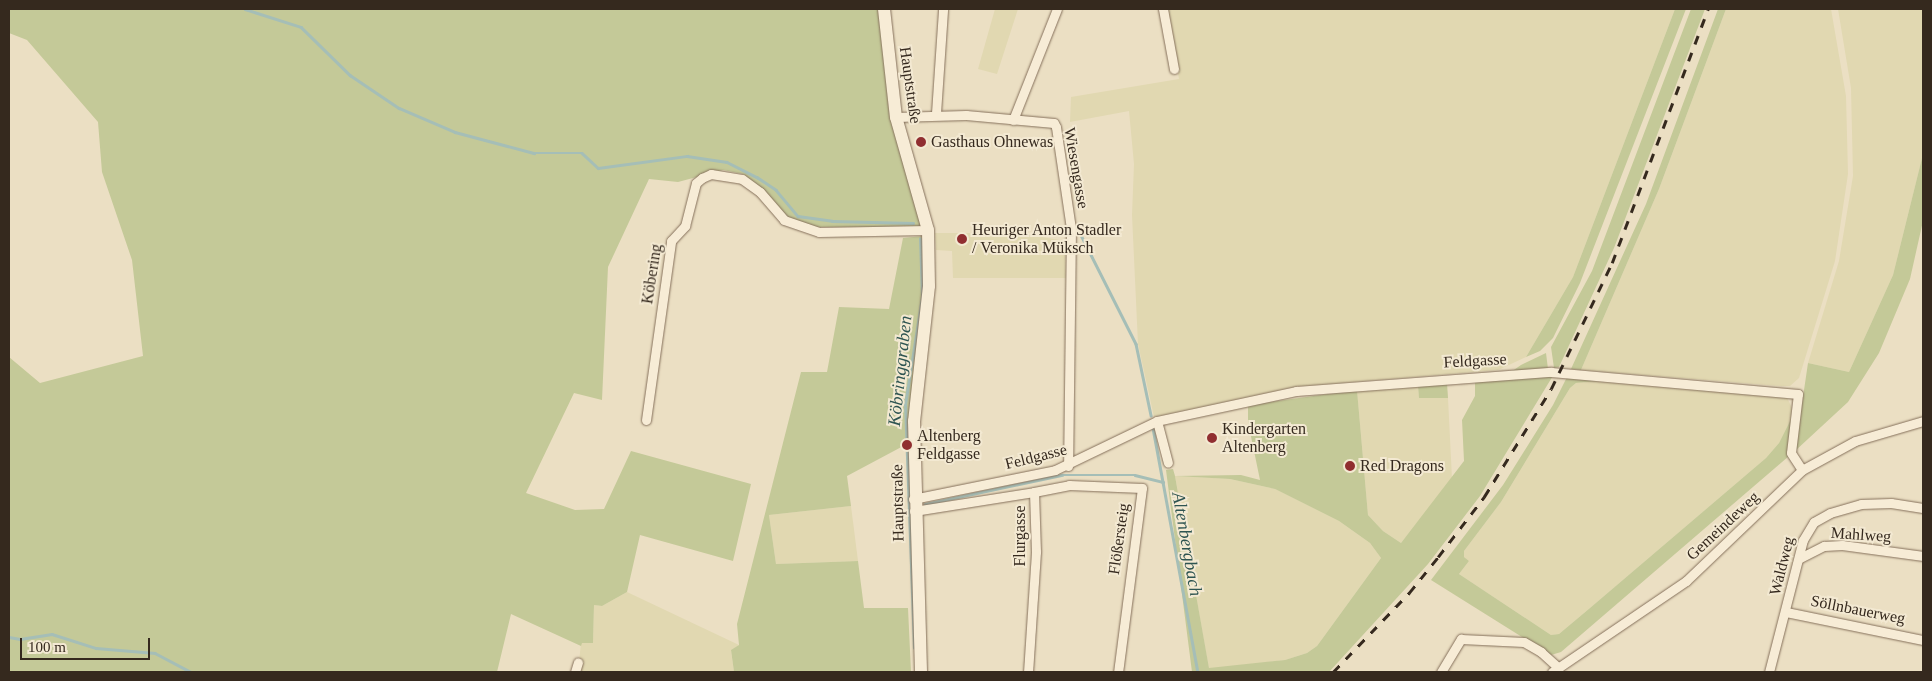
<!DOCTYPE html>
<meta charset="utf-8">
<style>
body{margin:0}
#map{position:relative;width:1932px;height:681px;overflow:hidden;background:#ebdfc3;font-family:Georgia,serif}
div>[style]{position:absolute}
.farmland>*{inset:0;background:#e1d8b1}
.green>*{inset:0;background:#c4c998}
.stream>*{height:2.5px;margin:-1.25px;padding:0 1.25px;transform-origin:1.25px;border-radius:1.25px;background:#a5beb7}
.roads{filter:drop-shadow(0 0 1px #85705b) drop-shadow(0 0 1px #85705b)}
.minor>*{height:9px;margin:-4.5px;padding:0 4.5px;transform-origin:4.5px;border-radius:4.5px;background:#f7ecd6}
.secondary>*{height:12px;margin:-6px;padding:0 6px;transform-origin:6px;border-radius:6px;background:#f7ecd6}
.rail>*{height:2.5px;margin-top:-1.25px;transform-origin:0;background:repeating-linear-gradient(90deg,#35291e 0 9px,transparent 0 18px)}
.dots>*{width:14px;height:14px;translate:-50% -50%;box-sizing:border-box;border:2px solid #f3e9d2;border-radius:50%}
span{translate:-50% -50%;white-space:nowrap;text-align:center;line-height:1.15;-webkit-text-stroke:4px #f3e9d2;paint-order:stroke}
.street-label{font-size:16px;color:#35291e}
.poi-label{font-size:16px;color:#35291e}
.left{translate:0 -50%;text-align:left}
.water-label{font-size:18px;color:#2e5451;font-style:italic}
.frame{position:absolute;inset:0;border:10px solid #35291e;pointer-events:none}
.scale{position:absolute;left:20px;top:638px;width:130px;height:22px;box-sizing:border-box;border:2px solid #35291e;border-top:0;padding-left:6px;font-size:15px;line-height:18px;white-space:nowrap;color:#35291e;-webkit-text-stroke:4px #f3e9d2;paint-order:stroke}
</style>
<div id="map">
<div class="farmland">
<i style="clip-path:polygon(995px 9px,1018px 9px,997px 74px,978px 69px)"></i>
<i style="clip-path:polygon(1166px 9px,1675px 9px,1573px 277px,1526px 357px,1498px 370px,1343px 383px,1154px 417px,1138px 344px,1132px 215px,1134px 164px,1129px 111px,1070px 122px,1071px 97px,1179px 79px)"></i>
<i style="clip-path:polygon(1726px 9px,1831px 9px,1846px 96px,1848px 174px,1835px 261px,1799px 378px,1790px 386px,1781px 386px,1581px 370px,1659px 189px)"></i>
<i style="clip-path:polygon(1838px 9px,1923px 9px,1923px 154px,1893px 275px,1849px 372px,1808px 363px,1839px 261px,1853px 176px,1851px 88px)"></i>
<i style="clip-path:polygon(935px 233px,1019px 233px,1065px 241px,1066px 278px,953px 278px,952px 251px,936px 250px)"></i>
<i style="clip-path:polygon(1611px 380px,1786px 395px,1794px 413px,1779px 443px,1766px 458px,1590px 608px,1559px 634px,1551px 635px,1459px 574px,1469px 561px,1464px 557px,1464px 551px,1501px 502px,1570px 388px,1576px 383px)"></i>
<i style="clip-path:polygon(1418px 386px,1419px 398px,1448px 398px,1452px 479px,1401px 543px,1383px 531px,1368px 515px,1357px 390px)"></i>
<i style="clip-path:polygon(1175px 476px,1230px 479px,1275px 489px,1339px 521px,1370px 543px,1381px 558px,1317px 646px,1307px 653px,1285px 660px,1209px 669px)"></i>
<i style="clip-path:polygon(851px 506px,858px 561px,776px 564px,769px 515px)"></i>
<i style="clip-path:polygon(627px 592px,739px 645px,731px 651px,734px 672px,578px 672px,581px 643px,593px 642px,594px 605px,602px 606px)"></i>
</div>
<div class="green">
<i style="clip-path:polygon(9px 9px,881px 9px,923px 227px,814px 227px,784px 218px,757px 185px,743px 174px,723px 170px,678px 182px,649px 179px,608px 267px,602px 400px,574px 393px,526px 493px,575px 510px,604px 509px,631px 451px,751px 484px,733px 561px,640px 535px,627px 592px,602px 606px,594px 605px,593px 643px,582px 643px,581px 646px,511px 614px,497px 672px,9px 672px,9px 357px,40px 383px,143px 356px,132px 260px,102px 172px,98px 122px,27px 40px,9px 33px)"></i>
<i style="clip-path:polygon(1675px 9px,1686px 9px,1580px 283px,1553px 338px,1540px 351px,1526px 357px,1573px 277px)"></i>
<i style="clip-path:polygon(1691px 9px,1705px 9px,1614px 248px,1559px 367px,1554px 368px,1551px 347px,1592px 271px)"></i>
<i style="clip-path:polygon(1718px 9px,1726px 9px,1659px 189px,1581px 370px,1571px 369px,1646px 204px)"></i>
<i style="clip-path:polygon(1923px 154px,1923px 221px,1910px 279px,1879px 353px,1848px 402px,1795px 451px,1808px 363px,1849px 372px,1893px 275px)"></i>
<i style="clip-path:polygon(924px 236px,924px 304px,907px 444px,847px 476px,851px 506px,769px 515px,776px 564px,858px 561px,864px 608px,908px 608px,911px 672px,734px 672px,731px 650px,739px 645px,737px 624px,801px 372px,827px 372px,839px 307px,889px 309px,903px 238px)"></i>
<i style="clip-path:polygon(1546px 353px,1548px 369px,1511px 372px,1521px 365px)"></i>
<i style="clip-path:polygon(evenodd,1554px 374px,1480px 496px,1428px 564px,1329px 672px,1192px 672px,1166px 470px,1173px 469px,1175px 476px,1241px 475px,1260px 480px,1248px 422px,1248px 405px,1357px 390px,1368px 515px,1383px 531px,1401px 543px,1464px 461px,1462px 420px,1475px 396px,1475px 380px,1554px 374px,1175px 476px,1230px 479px,1275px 489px,1339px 521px,1370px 543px,1381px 558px,1317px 646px,1307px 653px,1285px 660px,1209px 668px,1175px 476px)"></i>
<i style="clip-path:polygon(1568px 375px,1611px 380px,1576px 383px,1570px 388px,1501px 502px,1464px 551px,1464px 557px,1469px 561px,1459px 574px,1551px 635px,1559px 634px,1590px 608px,1766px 458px,1779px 443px,1794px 413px,1789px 456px,1561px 652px,1551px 655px,1431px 580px,1503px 485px,1553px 405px)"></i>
<i style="clip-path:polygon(1447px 383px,1448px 398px,1419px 398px,1418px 386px)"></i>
</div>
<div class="stream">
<i style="left:245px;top:9px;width:59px;rotate:17.8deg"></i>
<i style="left:301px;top:27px;width:69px;rotate:44.4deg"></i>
<i style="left:350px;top:75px;width:59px;rotate:34deg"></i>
<i style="left:399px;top:108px;width:61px;rotate:23.2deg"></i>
<i style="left:455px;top:132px;width:82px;rotate:14.9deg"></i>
<i style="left:534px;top:153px;width:48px"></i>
<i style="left:582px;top:153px;width:22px;rotate:43deg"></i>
<i style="left:598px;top:168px;width:90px;rotate:-7.7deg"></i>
<i style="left:687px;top:156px;width:40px;rotate:8.5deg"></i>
<i style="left:727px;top:162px;width:34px;rotate:27deg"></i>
<i style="left:757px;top:177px;width:23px;rotate:34deg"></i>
<i style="left:776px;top:190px;width:34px;rotate:50deg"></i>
<i style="left:798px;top:216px;width:34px;rotate:8deg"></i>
<i style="left:832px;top:221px;width:81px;rotate:1.4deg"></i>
<i style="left:1081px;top:235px;width:122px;rotate:63.2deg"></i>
<i style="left:1136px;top:344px;width:73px;rotate:78.1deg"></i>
<i style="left:1153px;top:428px;width:55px;rotate:79.5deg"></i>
<i style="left:925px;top:504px;width:140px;rotate:-12deg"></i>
<i style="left:1062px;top:475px;width:73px"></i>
<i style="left:1135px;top:475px;width:29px;rotate:14deg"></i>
<i style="left:1163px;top:482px;width:193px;rotate:79.6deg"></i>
<i style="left:9px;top:637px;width:11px;rotate:10deg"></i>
<i style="left:20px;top:639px;width:32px;rotate:-9deg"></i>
<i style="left:52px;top:634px;width:46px;rotate:17.7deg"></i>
<i style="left:96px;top:648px;width:59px;rotate:4.8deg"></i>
<i style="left:155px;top:653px;width:41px;rotate:27.8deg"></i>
<i style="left:914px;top:648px;width:243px;rotate:-92.1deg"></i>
<i style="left:905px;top:405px;width:110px;rotate:-81.1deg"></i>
<i style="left:922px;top:296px;width:57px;rotate:-92deg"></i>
</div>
<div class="roads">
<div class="minor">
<i style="left:1163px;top:9px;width:61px;rotate:79.6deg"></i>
<i style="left:936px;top:113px;width:104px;rotate:-86.1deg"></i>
<i style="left:896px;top:117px;width:70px;rotate:-1.6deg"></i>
<i style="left:966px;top:115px;width:88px;rotate:5.2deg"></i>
<i style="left:1054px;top:123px;width:4px;rotate:63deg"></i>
<i style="left:1056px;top:127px;width:102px;rotate:81.6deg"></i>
<i style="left:1071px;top:228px;width:238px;rotate:90.7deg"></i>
<i style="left:1013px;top:120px;width:119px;rotate:-68.4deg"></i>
<i style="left:646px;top:420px;width:181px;rotate:-82deg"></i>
<i style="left:671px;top:241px;width:21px;rotate:-47deg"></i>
<i style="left:685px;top:226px;width:44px;rotate:-75.7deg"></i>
<i style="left:696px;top:183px;width:8px;rotate:-40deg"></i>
<i style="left:702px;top:178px;width:10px;rotate:-24deg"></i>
<i style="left:711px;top:174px;width:31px;rotate:9deg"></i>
<i style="left:742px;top:179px;width:22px;rotate:36deg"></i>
<i style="left:760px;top:192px;width:37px;rotate:49deg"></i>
<i style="left:784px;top:220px;width:37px;rotate:19deg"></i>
<i style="left:819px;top:232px;width:109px;rotate:-1.1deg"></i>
<i style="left:1157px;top:421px;width:43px;rotate:75.3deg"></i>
<i style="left:1034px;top:492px;width:36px;rotate:-11deg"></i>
<i style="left:1069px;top:485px;width:73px;rotate:2.4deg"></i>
<i style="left:1142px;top:488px;width:186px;rotate:97.4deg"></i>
<i style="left:913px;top:499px;width:145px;rotate:-11.5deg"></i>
<i style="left:1055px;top:470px;width:113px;rotate:-25.7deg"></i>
<i style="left:1157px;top:421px;width:142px;rotate:-12.2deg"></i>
<i style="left:1296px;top:391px;width:256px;rotate:-4.3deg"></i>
<i style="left:1551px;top:372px;width:248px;rotate:5.1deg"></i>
<i style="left:1798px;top:394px;width:59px;rotate:96.8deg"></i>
<i style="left:1791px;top:453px;width:20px;rotate:57deg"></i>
<i style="left:914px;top:511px;width:121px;rotate:-9deg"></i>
<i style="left:1034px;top:492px;width:60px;rotate:88.1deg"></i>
<i style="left:1036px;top:552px;width:120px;rotate:93.8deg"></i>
<i style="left:1800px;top:558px;width:27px;rotate:-27deg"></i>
<i style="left:1824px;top:546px;width:18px;rotate:-3deg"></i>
<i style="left:1842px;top:545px;width:82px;rotate:7.7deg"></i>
<i style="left:1786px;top:612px;width:140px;rotate:11.6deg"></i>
<i style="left:575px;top:672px;width:10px;rotate:-73deg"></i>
<i style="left:1441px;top:672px;width:39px;rotate:-59deg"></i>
<i style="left:1461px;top:639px;width:63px;rotate:2.7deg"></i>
<i style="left:1524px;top:642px;width:20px;rotate:30deg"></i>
<i style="left:1541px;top:652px;width:24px;rotate:42deg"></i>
<i style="left:1552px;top:672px;width:162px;rotate:-34.2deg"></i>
<i style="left:1686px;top:581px;width:161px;rotate:-43.7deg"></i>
<i style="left:1802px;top:470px;width:60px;rotate:-28.7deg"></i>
<i style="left:1855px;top:441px;width:71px;rotate:-16.4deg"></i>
<i style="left:1769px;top:672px;width:136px;rotate:-75.6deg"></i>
<i style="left:1803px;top:540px;width:21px;rotate:-59deg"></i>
<i style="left:1814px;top:522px;width:18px;rotate:-29deg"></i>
<i style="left:1830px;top:513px;width:32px;rotate:-16deg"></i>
<i style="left:1861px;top:504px;width:30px;rotate:-2deg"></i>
<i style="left:1891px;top:503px;width:32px;rotate:9deg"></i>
</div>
<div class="secondary">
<i style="left:884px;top:9px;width:109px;rotate:83.7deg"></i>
<i style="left:896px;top:117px;width:117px;rotate:74.2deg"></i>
<i style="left:928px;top:230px;width:56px;rotate:89deg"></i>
<i style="left:929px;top:286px;width:136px;rotate:96.3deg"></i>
<i style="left:914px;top:421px;width:251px;rotate:88.4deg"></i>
</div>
</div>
<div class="rail">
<i style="left:1333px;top:672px;width:110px;rotate:-46.1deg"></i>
<i style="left:1409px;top:593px;width:46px;rotate:-51.1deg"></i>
<i style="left:1438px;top:557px;width:76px;rotate:-52.5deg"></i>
<i style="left:1484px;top:497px;width:127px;rotate:-58.2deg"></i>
<i style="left:1551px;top:389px;width:140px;rotate:-64.2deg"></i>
<i style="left:1612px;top:263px;width:272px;rotate:-69.3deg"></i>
</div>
<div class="dots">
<i style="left:921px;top:142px;background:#902e30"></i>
<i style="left:962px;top:239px;background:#902e30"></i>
<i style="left:1212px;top:438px;background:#902e30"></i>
<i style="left:907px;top:445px;background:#902e30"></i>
<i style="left:1350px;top:466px;background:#902e30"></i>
</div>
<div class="street-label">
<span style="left:910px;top:85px;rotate:82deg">Hauptstraße</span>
<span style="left:1076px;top:168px;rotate:80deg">Wiesengasse</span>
<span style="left:652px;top:274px;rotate:-81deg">Köbering</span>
<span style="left:1475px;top:361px;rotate:-3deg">Feldgasse</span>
<span style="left:1036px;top:457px;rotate:-14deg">Feldgasse</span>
<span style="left:898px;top:503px;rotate:-91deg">Hauptstraße</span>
<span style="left:1723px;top:526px;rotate:-43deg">Gemeindeweg</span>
<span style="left:1861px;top:535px;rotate:4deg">Mahlweg</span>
<span style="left:1020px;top:536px;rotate:-90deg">Flurgasse</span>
<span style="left:1119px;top:539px;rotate:-82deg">Flößersteig</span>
<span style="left:1782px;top:566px;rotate:-76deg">Waldweg</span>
<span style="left:1858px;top:610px;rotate:11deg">Söllnbauerweg</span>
</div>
<div class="poi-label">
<span class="left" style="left:931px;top:142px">Gasthaus Ohnewas</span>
<span class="left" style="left:972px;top:239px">Heuriger Anton Stadler<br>/ Veronika Müksch</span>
<span class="left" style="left:1222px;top:438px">Kindergarten<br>Altenberg</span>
<span class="left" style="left:917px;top:445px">Altenberg<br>Feldgasse</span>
<span class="left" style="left:1360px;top:466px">Red Dragons</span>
</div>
<div class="water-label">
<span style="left:900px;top:371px;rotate:-84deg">Köbringgraben</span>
<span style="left:1187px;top:544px;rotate:80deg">Altenbergbach</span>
</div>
<div class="frame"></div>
<div class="scale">100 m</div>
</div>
